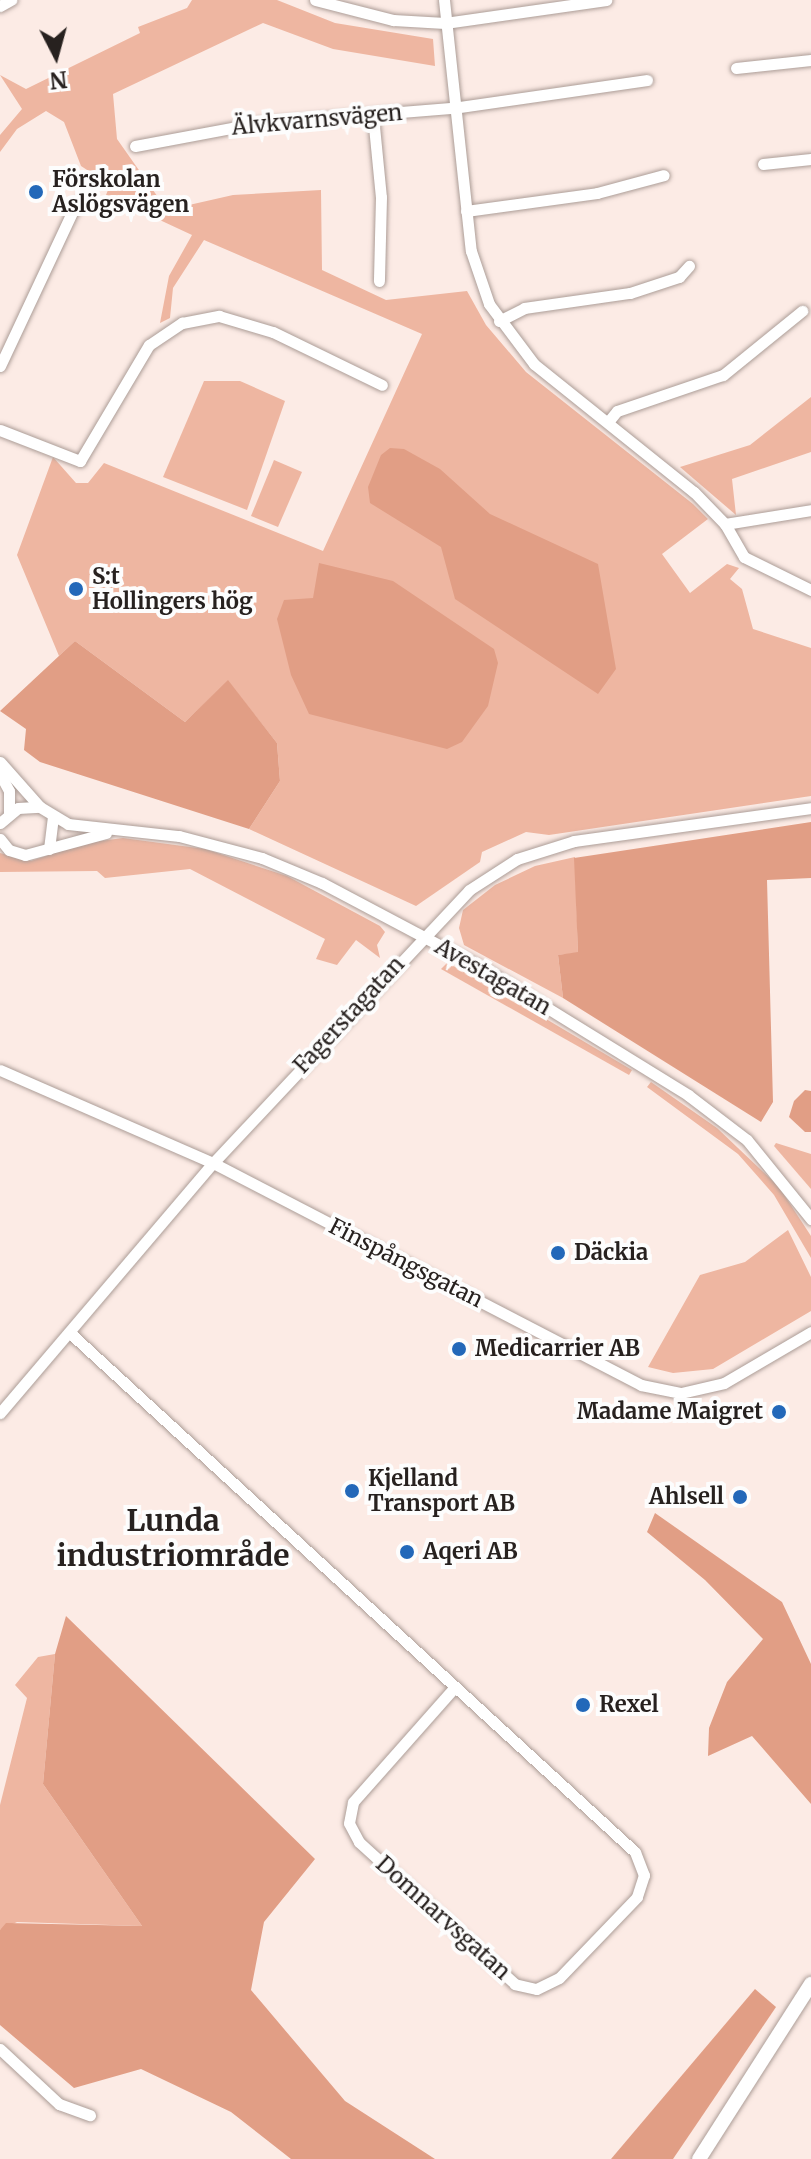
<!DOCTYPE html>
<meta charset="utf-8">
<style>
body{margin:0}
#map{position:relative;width:811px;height:2159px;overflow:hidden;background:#fcebe5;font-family:Merriweather,serif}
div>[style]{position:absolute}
.green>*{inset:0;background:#eeb6a1}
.forest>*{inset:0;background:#e19e85}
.roads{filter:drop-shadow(0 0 2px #ac9d97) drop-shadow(0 0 2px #ac9d97)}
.minor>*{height:11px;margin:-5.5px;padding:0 5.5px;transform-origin:5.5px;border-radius:5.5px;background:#fff}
.major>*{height:14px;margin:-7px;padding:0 7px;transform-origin:7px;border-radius:7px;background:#fff}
.dots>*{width:22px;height:22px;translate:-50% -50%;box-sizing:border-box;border:4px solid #fdfdfd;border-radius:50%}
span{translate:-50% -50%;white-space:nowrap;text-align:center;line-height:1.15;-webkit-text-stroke:8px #fdfdfd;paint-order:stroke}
.street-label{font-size:22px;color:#27211f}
.poi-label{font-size:22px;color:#27211f;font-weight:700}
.left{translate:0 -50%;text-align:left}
.right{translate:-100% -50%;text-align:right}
.district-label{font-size:30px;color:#27211f;font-weight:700}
.north{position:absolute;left:16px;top:16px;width:80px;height:80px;-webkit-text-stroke:6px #fdfdfd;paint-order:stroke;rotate:174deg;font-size:22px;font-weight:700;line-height:32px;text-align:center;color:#27211f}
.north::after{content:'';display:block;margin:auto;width:28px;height:36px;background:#27211f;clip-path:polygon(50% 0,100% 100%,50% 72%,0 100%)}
</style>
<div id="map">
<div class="green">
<i style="clip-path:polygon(192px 0,277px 0,335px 23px,433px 39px,435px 66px,333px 49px,263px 23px,113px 94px,117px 139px,167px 210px,233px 195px,321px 190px,322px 270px,386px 300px,467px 291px,486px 325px,526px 372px,693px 504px,708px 519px,662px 554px,690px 593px,727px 564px,739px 568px,730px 579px,742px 589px,753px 629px,811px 648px,811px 796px,549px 835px,526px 832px,482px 852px,480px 862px,416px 906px,249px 829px,280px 781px,277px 743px,228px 681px,185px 722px,75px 641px,59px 656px,17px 555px,53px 457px,76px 483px,88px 483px,104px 463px,323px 551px,422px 334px,204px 240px,173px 288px,170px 318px,160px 323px,169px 276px,192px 235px,106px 195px,110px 185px,81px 166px,64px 122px,46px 111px,17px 129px,0 152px,0 135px,22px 109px,0 75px,26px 89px,140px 33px,138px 27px,187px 8px)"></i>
<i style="clip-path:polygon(204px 381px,240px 381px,285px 401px,247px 510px,163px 477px)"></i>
<i style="clip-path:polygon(811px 397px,811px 452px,732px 479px,736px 515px,680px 467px,750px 445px)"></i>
<i style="clip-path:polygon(274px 460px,302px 472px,278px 527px,251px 516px)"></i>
<i style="clip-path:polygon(123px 838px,205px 849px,287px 876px,380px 926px,385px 932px,377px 945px,380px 958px,356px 940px,337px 965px,316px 959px,325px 939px,190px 869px,105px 878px,97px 871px,0 872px,0 853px,31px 861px,85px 843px)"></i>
<i style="clip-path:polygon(575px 857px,578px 953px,558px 955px,563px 998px,464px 945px,459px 928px,463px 910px,495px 885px,535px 866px)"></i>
<i style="clip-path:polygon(447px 963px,472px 975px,632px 1070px,629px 1075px,441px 969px)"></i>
<i style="clip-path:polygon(651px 1082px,717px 1128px,779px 1187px,811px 1236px,811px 1258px,774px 1195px,738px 1154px,647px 1087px)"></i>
<i style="clip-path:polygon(776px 1143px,811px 1154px,811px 1189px,774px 1146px)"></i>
<i style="clip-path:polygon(788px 1230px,811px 1277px,811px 1311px,713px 1369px,673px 1373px,648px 1367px,700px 1275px,745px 1262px)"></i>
<i style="clip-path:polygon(55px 1654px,43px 1784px,142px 1926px,17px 1922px,0 1930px,0 1805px,27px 1698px,15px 1685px,38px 1657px)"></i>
</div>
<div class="forest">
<i style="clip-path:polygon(390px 448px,404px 449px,440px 469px,490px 514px,598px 564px,616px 669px,598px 694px,455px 599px,441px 547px,370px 503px,368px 487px,381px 455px)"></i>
<i style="clip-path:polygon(319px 563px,393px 581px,494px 649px,498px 663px,488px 706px,462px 742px,447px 749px,309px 714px,291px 675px,277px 619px,284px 600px,313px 598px)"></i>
<i style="clip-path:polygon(75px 641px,185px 722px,228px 680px,277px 743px,280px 781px,249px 829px,40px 762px,24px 750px,26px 729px,0 711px)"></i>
<i style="clip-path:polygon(811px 822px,811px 878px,767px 880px,773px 1102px,761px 1122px,563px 998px,558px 955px,578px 952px,574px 858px)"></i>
<i style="clip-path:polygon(805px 1090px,811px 1091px,811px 1132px,805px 1132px,789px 1117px,794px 1101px)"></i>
<i style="clip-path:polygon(655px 1513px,782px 1602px,811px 1664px,811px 1804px,752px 1736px,708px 1756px,709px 1728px,727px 1682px,763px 1639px,705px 1580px,647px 1532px)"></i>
<i style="clip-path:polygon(66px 1616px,315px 1859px,264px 1922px,251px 1990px,345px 2101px,435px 2159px,291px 2159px,231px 2112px,141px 2069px,74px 2088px,0 2025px,0 1930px,6px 1923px,142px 1926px,43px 1784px,55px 1654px)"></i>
<i style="clip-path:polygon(755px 1989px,776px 2007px,673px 2159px,611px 2159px)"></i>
</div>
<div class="roads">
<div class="minor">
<i style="left:315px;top:0;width:81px;rotate:14.4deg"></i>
<i style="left:393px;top:20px;width:52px;rotate:3.3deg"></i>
<i style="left:445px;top:23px;width:163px;rotate:-8.1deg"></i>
<i style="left:444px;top:0;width:252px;rotate:83.9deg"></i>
<i style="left:471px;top:251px;width:56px;rotate:71.2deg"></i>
<i style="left:489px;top:304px;width:75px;rotate:53.1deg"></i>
<i style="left:534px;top:364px;width:205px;rotate:38.7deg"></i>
<i style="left:694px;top:492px;width:45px;rotate:45.9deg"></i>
<i style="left:725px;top:524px;width:38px;rotate:60deg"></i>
<i style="left:744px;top:557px;width:75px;rotate:26.2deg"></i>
<i style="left:0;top:6px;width:13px;rotate:-29deg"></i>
<i style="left:736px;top:68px;width:75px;rotate:-6.1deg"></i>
<i style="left:373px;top:116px;width:81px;rotate:84.4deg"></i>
<i style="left:381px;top:197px;width:84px;rotate:91.4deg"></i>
<i style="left:135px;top:146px;width:119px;rotate:-10.6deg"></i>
<i style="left:252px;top:124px;width:202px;rotate:-4.6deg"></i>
<i style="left:453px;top:108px;width:196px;rotate:-8.2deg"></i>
<i style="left:763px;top:164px;width:48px;rotate:-5.9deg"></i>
<i style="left:466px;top:211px;width:132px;rotate:-7.8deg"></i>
<i style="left:597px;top:193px;width:69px;rotate:-15deg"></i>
<i style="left:499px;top:321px;width:28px;rotate:-27deg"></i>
<i style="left:524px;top:308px;width:107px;rotate:-8.1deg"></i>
<i style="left:630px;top:293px;width:52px;rotate:-18.1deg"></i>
<i style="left:679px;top:277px;width:15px;rotate:-48deg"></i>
<i style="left:0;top:366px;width:170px;rotate:-64.9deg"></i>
<i style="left:72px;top:212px;width:26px;rotate:-50deg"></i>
<i style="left:608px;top:422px;width:14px;rotate:-51deg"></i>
<i style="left:617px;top:411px;width:112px;rotate:-18.8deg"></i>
<i style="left:723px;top:375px;width:102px;rotate:-39deg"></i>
<i style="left:0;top:430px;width:86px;rotate:21.2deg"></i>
<i style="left:80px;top:461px;width:135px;rotate:-59.3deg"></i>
<i style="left:149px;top:345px;width:40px;rotate:-34deg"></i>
<i style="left:182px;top:323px;width:38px;rotate:-11deg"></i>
<i style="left:219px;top:316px;width:56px;rotate:16.5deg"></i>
<i style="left:273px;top:332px;width:121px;rotate:25.9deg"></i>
<i style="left:725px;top:524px;width:87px;rotate:-9.2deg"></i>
<i style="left:0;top:762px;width:60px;rotate:48.4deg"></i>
<i style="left:40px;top:807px;width:33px;rotate:31deg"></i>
<i style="left:68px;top:824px;width:112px;rotate:6.2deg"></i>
<i style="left:179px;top:836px;width:86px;rotate:14.8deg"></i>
<i style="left:262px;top:858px;width:65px;rotate:22.6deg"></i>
<i style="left:322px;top:883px;width:186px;rotate:27.9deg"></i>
<i style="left:486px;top:970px;width:238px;rotate:31.7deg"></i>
<i style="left:688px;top:1095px;width:74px;rotate:37.3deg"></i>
<i style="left:747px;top:1140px;width:102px;rotate:51deg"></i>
<i style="left:0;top:774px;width:19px;rotate:62deg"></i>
<i style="left:9px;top:791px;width:22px;rotate:90deg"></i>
<i style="left:0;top:823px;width:23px;rotate:-40deg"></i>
<i style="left:18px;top:808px;width:22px;rotate:-3deg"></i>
<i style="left:0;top:839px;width:14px;rotate:51deg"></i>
<i style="left:9px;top:850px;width:17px;rotate:17deg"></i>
<i style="left:25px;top:855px;width:84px;rotate:-15.2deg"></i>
<i style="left:49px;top:849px;width:31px;rotate:-83deg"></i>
<i style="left:0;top:1070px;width:232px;rotate:23.6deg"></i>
<i style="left:213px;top:1163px;width:482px;rotate:27.4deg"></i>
<i style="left:641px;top:1385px;width:41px;rotate:11.3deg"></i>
<i style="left:681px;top:1393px;width:44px;rotate:-13.1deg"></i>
<i style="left:724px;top:1383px;width:101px;rotate:-30.4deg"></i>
<i style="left:70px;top:1333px;width:767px;rotate:42.57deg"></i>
<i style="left:635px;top:1852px;width:25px;rotate:69deg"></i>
<i style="left:644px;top:1875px;width:23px;rotate:108deg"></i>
<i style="left:637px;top:1897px;width:112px;rotate:133.9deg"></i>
<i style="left:559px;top:1978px;width:25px;rotate:154deg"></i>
<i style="left:536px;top:1989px;width:22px;rotate:-167deg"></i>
<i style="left:515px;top:1984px;width:211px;rotate:-137.7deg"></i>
<i style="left:359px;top:1842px;width:21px;rotate:-118deg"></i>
<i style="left:349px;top:1823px;width:21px;rotate:-79deg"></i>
<i style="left:353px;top:1802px;width:152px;rotate:-48.5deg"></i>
<i style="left:0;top:1413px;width:328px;rotate:-49.6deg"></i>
<i style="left:213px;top:1163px;width:374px;rotate:-46.8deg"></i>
<i style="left:469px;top:890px;width:57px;rotate:-32.9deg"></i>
<i style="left:517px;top:859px;width:60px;rotate:-17.5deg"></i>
<i style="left:574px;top:841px;width:239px;rotate:-7.9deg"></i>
<i style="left:0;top:2049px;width:81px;rotate:43deg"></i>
<i style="left:59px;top:2104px;width:33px;rotate:20deg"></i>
</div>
<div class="major">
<i style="left:699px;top:2159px;width:208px;rotate:-57.4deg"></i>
</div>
</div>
<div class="dots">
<i style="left:36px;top:192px;background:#2368b9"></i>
<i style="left:76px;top:589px;background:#2368b9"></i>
<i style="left:558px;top:1253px;background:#2368b9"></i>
<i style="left:459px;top:1349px;background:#2368b9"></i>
<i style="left:779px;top:1412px;background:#2368b9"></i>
<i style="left:352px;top:1491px;background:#2368b9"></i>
<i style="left:740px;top:1497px;background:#2368b9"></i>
<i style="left:407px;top:1552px;background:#2368b9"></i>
<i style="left:583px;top:1705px;background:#2368b9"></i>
</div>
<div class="street-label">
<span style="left:317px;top:120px;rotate:-5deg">Älvkvarnsvägen</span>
<span style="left:493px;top:977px;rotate:30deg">Avestagatan</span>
<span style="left:349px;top:1015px;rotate:-47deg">Fagerstagatan</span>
<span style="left:406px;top:1263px;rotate:27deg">Finspångsgatan</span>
<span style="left:443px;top:1918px;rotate:42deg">Domnarvsgatan</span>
</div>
<div class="poi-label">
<span class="left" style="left:52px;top:192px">Förskolan<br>Aslögsvägen</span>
<span class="left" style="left:92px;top:589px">S:t<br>Hollingers hög</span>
<span class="left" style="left:574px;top:1253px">Däckia</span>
<span class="left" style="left:475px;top:1349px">Medicarrier AB</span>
<span class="right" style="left:763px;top:1412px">Madame Maigret</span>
<span class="left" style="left:368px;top:1491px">Kjelland<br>Transport AB</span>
<span class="right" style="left:724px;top:1497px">Ahlsell</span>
<span class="left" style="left:423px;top:1552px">Aqeri AB</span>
<span class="left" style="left:599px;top:1705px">Rexel</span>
</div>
<div class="district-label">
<span style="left:173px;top:1537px">Lunda<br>industriområde</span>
</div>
<div class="north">N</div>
</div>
